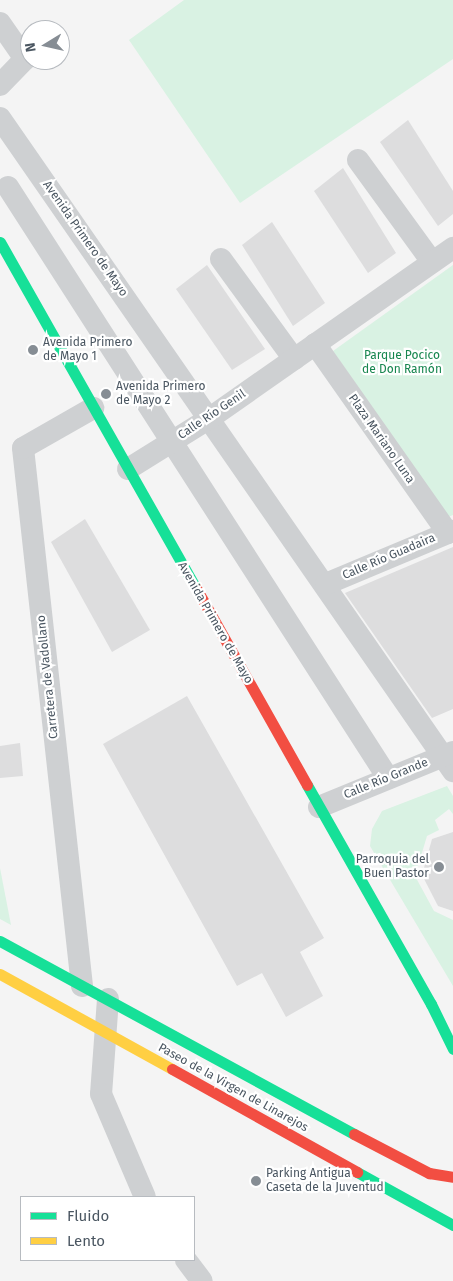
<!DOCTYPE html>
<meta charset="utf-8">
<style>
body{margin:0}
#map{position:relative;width:453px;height:1281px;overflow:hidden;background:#f4f4f4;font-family:"Fira Sans",sans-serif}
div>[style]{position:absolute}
.green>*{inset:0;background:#d9f2e3}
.building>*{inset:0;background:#ddddde}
.street>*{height:22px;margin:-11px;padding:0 11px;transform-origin:11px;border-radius:11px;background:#ced0d2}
.fast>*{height:11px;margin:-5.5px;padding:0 5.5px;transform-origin:5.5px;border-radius:5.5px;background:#16e098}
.slow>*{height:11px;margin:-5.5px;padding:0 5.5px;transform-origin:5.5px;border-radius:5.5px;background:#ffcf43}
.jam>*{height:11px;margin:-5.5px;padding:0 5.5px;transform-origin:5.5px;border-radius:5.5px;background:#f24e42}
.dots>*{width:14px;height:14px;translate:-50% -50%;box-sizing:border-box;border:2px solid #fff;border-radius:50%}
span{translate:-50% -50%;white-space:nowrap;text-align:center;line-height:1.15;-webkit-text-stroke:4.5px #fff;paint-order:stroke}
.street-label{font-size:12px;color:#4a5661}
.poi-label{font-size:12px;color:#4a5661}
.left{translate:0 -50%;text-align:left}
.right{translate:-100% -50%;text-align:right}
.park-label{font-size:12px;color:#17864f}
.legend{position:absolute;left:20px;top:1196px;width:175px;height:65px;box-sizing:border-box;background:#fff;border:1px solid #b7bbc0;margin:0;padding:6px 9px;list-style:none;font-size:15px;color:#4a5661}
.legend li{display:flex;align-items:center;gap:10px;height:25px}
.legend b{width:25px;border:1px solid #b7bbc0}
.north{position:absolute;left:20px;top:20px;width:50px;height:50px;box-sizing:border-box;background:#fff;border:1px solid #b7bbc0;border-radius:50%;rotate:261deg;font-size:14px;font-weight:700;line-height:20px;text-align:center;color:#4a5661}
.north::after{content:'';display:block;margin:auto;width:18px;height:22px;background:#868d94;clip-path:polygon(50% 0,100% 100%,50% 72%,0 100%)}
</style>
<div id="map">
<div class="green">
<i style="clip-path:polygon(184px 0,453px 0,453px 59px,240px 203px,129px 40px)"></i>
<i style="clip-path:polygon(453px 265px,453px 515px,448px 517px,333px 351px)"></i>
<i style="clip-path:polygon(447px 786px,453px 796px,453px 814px,449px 809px,435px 820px,439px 830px,427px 836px,415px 876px,434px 911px,453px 920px,453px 986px,370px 846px,372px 829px,382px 811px)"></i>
<i style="clip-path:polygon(0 868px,11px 925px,0 919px)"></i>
</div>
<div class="building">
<i style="clip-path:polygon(408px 120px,453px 191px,453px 214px,438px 226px,380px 142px)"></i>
<i style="clip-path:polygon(343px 168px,396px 253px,368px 273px,314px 191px)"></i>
<i style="clip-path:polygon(272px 222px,325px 303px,293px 326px,242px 245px)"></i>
<i style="clip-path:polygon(207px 265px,265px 349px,232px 370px,176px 289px)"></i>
<i style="clip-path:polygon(85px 519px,150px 630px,112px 652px,51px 542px)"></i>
<i style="clip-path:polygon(453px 547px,453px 709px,432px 718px,345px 593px)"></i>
<i style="clip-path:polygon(187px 696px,324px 938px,300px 952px,323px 996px,286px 1017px,262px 973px,237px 986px,103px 744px)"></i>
<i style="clip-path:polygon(20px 743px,23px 776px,0 778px,0 746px)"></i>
<i style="clip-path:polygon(453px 832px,453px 911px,438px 906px,422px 875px,432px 839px)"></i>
</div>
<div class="street">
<i style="left:0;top:23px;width:44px;rotate:55.2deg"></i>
<i style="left:25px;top:59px;width:36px;rotate:134deg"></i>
<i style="left:0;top:118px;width:795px;rotate:55.25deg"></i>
<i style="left:358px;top:160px;width:126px;rotate:54deg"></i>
<i style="left:8px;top:187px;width:703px;rotate:57.26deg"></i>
<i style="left:221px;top:259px;width:124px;rotate:53.9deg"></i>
<i style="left:315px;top:344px;width:231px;rotate:54.9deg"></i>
<i style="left:128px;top:469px;width:97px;rotate:-31.9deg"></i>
<i style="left:210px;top:418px;width:297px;rotate:-35deg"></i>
<i style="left:326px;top:584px;width:138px;rotate:-22.7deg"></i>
<i style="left:319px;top:807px;width:145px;rotate:-22.3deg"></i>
<i style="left:82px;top:986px;width:541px;rotate:-96.26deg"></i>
<i style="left:23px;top:448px;width:81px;rotate:-29.7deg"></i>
<i style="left:108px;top:999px;width:95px;rotate:94.2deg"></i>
<i style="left:101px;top:1094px;width:112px;rotate:66.9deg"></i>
<i style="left:186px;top:1260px;width:26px;rotate:53deg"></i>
</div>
<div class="fast">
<i style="left:0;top:242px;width:398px;rotate:60.5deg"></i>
<i style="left:307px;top:785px;width:252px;rotate:60.5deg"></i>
<i style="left:431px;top:1004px;width:50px;rotate:63.9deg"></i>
<i style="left:0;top:941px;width:403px;rotate:28.6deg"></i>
<i style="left:357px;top:1172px;width:110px;rotate:28.9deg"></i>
</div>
<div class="slow">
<i style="left:0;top:974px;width:196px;rotate:28.9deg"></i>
</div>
<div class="jam">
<i style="left:196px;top:588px;width:226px;rotate:60.6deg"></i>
<i style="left:172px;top:1069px;width:212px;rotate:29.1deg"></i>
<i style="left:354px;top:1134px;width:85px;rotate:27.5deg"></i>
<i style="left:429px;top:1173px;width:24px;rotate:9deg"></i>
</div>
<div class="dots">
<i style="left:33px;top:350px;background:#868d94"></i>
<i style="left:106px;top:394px;background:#868d94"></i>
<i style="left:439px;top:867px;background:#868d94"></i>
<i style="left:256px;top:1181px;background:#868d94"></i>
</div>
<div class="street-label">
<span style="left:85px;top:239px;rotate:55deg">Avenida Primero de Mayo</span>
<span style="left:212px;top:415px;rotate:-34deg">Calle Río Genil</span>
<span style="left:381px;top:439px;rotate:55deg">Plaza Mariano Luna</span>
<span style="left:389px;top:557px;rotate:-23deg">Calle Río Guadaira</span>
<span style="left:215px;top:623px;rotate:60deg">Avenida Primero de Mayo</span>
<span style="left:48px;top:677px;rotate:-96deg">Carretera de Vadollano</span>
<span style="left:386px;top:779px;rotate:-22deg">Calle Río Grande</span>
<span style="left:233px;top:1088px;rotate:29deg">Paseo de la Virgen de Linarejos</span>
</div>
<div class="poi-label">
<span class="left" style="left:43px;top:350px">Avenida Primero<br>de Mayo 1</span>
<span class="left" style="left:116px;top:394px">Avenida Primero<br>de Mayo 2</span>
<span class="right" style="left:429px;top:867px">Parroquia del<br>Buen Pastor</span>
<span class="left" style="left:266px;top:1181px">Parking Antigua<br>Caseta de la Juventud</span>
</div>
<div class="park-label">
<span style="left:402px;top:363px">Parque Pocico<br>de Don Ramón</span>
</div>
<ul class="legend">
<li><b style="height:6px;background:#16e098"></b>Fluido</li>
<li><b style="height:6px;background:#ffcf43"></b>Lento</li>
</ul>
<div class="north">N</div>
</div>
